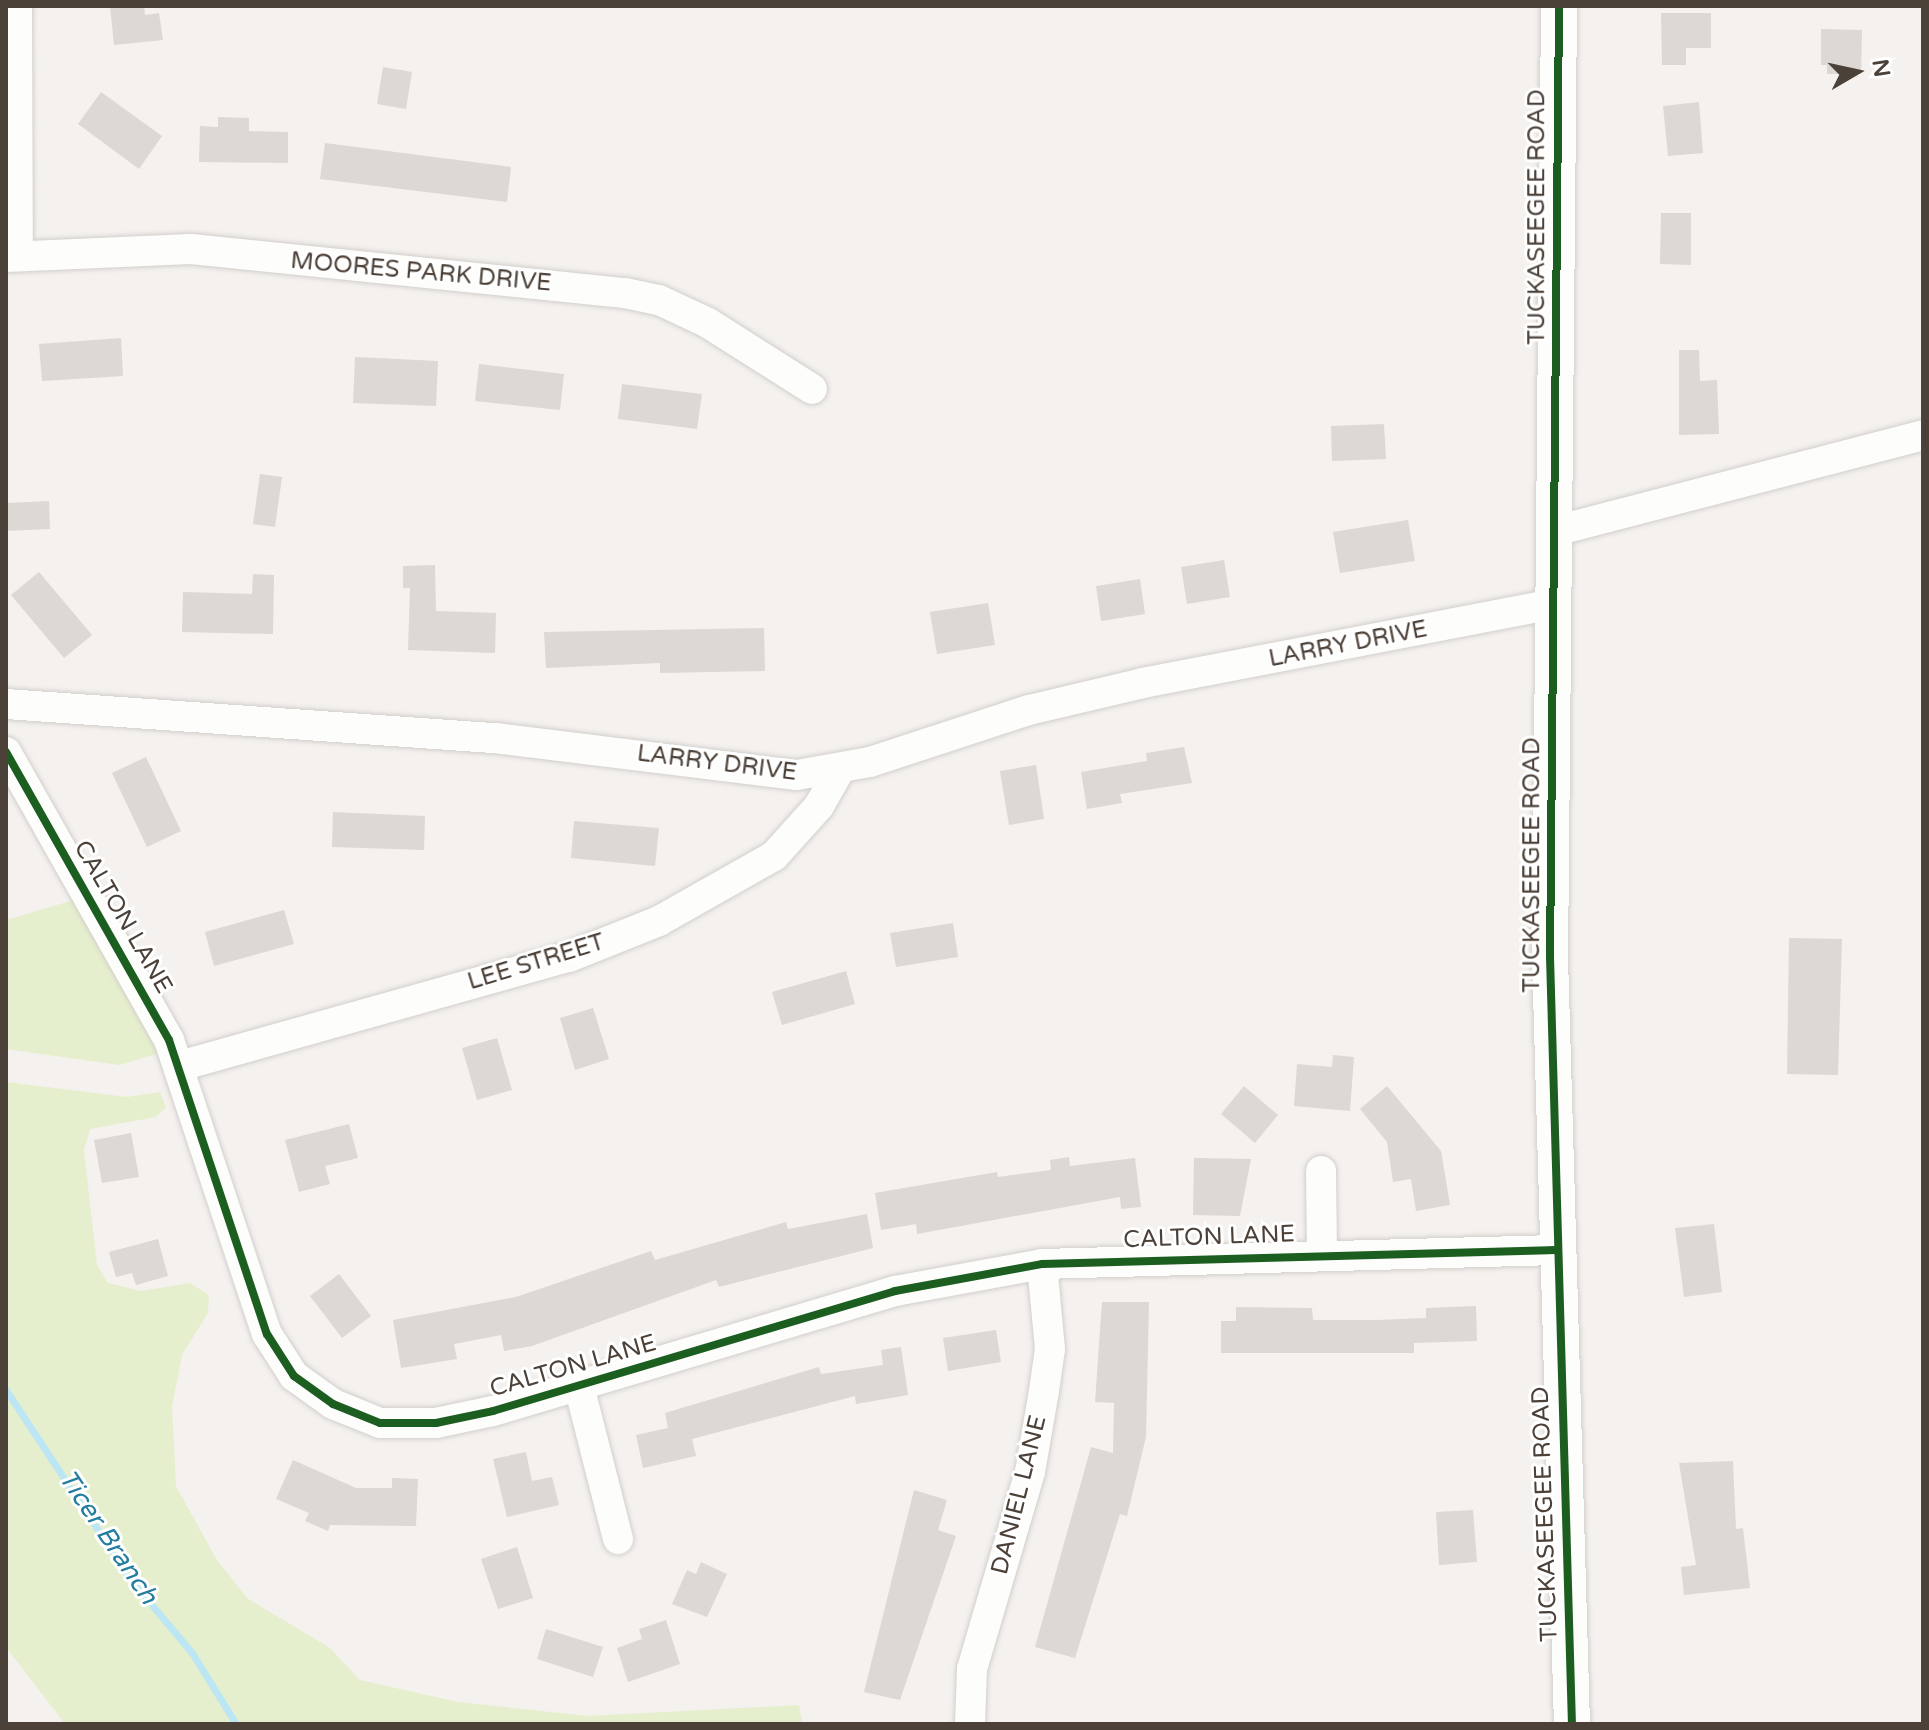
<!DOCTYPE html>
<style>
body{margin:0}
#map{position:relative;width:1929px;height:1730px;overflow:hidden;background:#f4f1ee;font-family:"Varela Round",sans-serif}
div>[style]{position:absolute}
.green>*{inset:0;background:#e6efcd}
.stream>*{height:7px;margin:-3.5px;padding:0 3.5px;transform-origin:3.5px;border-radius:3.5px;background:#bde6f4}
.building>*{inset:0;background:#dcd8d4}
.roads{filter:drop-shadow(0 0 2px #d2cfcb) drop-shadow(0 0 2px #d2cfcb)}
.minor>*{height:30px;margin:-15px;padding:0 15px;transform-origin:15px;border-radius:15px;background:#fdfdfc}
.tertiary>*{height:36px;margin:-18px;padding:0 18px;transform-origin:18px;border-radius:18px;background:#fdfdfc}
.cycleway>*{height:8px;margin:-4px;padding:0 4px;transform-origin:4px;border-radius:4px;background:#1b5e20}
span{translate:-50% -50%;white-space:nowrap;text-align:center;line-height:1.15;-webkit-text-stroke:6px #fff;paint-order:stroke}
.street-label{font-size:24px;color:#4c4138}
.water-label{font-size:26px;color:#237d9f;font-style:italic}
.frame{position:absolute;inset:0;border:8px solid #4c4138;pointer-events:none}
.north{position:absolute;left:1817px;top:32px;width:80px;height:80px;-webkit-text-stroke:6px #fff;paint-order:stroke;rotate:81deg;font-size:22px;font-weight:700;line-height:32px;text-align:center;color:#4c4138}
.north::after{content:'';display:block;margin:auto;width:28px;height:36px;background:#4c4138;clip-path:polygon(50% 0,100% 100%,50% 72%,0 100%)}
</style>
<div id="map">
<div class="green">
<i style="clip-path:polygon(74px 900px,160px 1053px,119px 1065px,6px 1049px,6px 920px)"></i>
<i style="clip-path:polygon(6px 1082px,127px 1097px,160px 1092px,166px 1107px,156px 1117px,90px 1129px,84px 1150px,97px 1265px,108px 1283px,141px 1291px,190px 1283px,209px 1295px,208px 1313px,182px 1355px,172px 1407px,176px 1486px,217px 1560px,248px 1599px,330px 1648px,360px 1680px,458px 1702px,588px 1716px,799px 1705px,802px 1722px,65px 1724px,6px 1647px)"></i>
</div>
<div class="stream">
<i style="left:6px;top:1390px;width:226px;rotate:56.7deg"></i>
<i style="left:130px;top:1579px;width:97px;rotate:50deg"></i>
<i style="left:192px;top:1653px;width:84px;rotate:58.2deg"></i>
</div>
<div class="building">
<i style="clip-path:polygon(110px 6px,144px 6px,145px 15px,159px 13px,163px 40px,114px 45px)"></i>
<i style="clip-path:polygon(1661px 13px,1711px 13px,1711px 48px,1686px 48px,1686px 65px,1662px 65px)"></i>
<i style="clip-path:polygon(1821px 29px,1862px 30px,1861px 74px,1827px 74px,1827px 65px,1821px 65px)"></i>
<i style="clip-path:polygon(383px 67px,412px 72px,406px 109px,377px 104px)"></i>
<i style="clip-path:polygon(101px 92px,162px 136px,139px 169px,78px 124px)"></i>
<i style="clip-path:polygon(1699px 102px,1703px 153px,1668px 156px,1663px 106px)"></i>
<i style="clip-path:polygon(218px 117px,249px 118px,249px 131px,288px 132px,288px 163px,199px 162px,200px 126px,218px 127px)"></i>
<i style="clip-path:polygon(325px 143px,511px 167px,507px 202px,320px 179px)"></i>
<i style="clip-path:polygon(1661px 213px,1691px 213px,1691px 265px,1660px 264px)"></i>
<i style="clip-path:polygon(121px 338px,123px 376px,42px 381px,39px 344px)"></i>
<i style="clip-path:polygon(1679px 350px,1699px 350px,1700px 381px,1717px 380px,1719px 434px,1679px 435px)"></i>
<i style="clip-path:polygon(355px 357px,438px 361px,436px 406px,353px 403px)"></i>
<i style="clip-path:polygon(479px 364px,564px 374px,560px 410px,475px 401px)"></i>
<i style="clip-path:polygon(622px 384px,702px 394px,697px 429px,618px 419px)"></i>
<i style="clip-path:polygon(1384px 424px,1386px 459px,1332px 461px,1331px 426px)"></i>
<i style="clip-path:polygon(260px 474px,282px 477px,275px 527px,253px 524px)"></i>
<i style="clip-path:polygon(49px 501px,50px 529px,6px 531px,6px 503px)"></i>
<i style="clip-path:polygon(1408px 520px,1415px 561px,1340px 573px,1333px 532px)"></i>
<i style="clip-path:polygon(1224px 560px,1230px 597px,1187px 604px,1181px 567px)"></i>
<i style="clip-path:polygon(435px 565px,436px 611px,496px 613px,495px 653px,408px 650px,410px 588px,403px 588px,403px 566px)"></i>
<i style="clip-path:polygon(39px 572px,92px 635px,64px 658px,11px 595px)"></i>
<i style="clip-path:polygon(253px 574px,274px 575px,273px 634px,182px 632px,183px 592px,252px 594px)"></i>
<i style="clip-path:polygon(1140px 579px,1145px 614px,1101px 621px,1096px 586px)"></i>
<i style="clip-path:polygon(988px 603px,995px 645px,937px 654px,930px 612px)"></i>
<i style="clip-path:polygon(764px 628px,765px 671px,660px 673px,660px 663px,546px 668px,544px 632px)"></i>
<i style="clip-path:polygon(1184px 747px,1192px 783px,1120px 794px,1122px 803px,1087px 809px,1081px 772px,1147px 761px,1146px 753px)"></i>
<i style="clip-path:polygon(146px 757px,181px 831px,147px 847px,112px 773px)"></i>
<i style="clip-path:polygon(1036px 765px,1044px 819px,1009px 825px,1000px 771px)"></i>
<i style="clip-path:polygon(333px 812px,425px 816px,424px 850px,332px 847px)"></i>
<i style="clip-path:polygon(574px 821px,659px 828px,655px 866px,571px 858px)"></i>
<i style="clip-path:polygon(284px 910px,294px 944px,214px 966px,205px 932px)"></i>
<i style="clip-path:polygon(953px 923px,958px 957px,896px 967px,890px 933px)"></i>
<i style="clip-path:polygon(1789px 938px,1842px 939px,1838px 1075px,1787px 1074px)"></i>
<i style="clip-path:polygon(846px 971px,855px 1004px,782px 1025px,772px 992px)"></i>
<i style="clip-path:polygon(593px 1008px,609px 1059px,575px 1070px,560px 1018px)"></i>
<i style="clip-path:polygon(497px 1038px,512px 1090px,477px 1100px,462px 1048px)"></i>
<i style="clip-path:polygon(1333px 1055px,1354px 1057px,1350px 1111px,1294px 1106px,1297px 1064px,1332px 1067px)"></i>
<i style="clip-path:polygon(1244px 1086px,1278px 1115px,1255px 1143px,1221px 1114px)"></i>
<i style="clip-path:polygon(1387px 1086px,1441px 1151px,1450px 1205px,1416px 1211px,1411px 1179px,1393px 1182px,1387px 1142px,1360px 1109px)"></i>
<i style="clip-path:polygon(349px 1124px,358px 1158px,325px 1166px,330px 1184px,299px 1192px,285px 1140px)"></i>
<i style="clip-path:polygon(131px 1133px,139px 1177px,102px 1183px,94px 1140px)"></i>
<i style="clip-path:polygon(1069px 1157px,1070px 1166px,1135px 1158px,1141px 1207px,1121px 1209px,1120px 1197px,917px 1234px,916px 1224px,881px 1230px,875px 1193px,997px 1172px,998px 1177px,1051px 1170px,1050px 1160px)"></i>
<i style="clip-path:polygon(1194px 1158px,1251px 1159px,1240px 1216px,1193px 1215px)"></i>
<i style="clip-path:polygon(867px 1214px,873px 1248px,719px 1287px,716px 1280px,532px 1346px,504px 1351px,501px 1335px,454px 1344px,457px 1359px,401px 1368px,393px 1320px,516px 1297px,651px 1251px,655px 1260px,786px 1222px,788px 1229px)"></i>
<i style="clip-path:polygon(1714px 1224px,1722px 1292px,1684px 1297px,1675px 1228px)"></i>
<i style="clip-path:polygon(158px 1239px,168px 1276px,136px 1285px,132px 1273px,116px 1277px,109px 1252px)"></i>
<i style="clip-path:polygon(339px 1274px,371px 1316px,342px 1338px,310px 1296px)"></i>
<i style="clip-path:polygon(1102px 1302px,1149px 1302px,1146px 1437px,1127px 1516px,1120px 1514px,1075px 1658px,1035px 1647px,1091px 1447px,1113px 1453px,1114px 1403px,1095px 1402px)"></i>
<i style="clip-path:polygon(1476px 1306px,1477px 1341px,1414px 1343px,1414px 1353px,1221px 1353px,1221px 1321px,1236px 1321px,1236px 1307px,1312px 1308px,1313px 1320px,1378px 1320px,1426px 1318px,1426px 1308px)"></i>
<i style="clip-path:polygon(996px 1330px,1001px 1362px,948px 1371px,943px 1338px)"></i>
<i style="clip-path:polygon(901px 1347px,908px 1395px,856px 1404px,855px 1396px,692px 1439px,696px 1456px,643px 1468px,636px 1435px,668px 1428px,665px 1413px,819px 1367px,821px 1374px,883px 1365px,881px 1350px)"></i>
<i style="clip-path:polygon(526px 1452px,532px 1481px,552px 1477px,559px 1505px,507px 1517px,493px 1459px)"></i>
<i style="clip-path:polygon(293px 1460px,356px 1488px,392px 1488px,392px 1478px,418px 1479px,416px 1526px,330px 1525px,328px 1531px,305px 1521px,309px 1513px,276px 1499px)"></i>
<i style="clip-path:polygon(1733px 1461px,1736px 1529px,1743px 1528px,1750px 1588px,1684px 1595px,1681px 1567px,1696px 1565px,1679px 1463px)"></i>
<i style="clip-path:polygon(914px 1490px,947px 1500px,938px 1530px,956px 1536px,900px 1700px,864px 1692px)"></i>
<i style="clip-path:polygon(1473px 1510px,1477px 1562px,1439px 1565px,1436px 1512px)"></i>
<i style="clip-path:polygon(517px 1547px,533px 1598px,498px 1609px,481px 1559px)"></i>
<i style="clip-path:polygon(701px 1562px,727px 1574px,707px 1617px,672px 1604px,687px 1570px,696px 1574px)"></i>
<i style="clip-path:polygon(666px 1620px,680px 1664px,628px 1682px,617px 1648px,642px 1639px,639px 1629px)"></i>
<i style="clip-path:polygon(546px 1629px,603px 1647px,593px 1677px,537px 1659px)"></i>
</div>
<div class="roads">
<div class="minor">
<i style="left:17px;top:6px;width:250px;rotate:89.8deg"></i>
<i style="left:6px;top:257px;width:185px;rotate:-2.5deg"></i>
<i style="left:191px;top:249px;width:436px;rotate:5.8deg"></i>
<i style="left:625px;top:293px;width:35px;rotate:12deg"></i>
<i style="left:659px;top:300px;width:54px;rotate:25.1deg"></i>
<i style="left:708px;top:323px;width:123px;rotate:32.4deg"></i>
<i style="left:1555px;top:531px;width:380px;rotate:-14.6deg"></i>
<i style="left:6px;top:704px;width:490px;rotate:4deg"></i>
<i style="left:495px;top:738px;width:304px;rotate:7deg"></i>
<i style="left:797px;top:775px;width:74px;rotate:-10.1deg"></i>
<i style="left:870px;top:762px;width:167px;rotate:-18.1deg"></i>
<i style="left:1029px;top:710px;width:117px;rotate:-13.3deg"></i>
<i style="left:1143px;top:683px;width:419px;rotate:-10.9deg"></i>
<i style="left:6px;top:752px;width:331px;rotate:60.5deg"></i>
<i style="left:169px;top:1040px;width:310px;rotate:71.6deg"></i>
<i style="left:267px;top:1334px;width:50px;rotate:57.3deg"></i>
<i style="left:294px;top:1376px;width:48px;rotate:35.7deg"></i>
<i style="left:333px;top:1404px;width:51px;rotate:22deg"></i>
<i style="left:380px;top:1423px;width:56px"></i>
<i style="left:436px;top:1423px;width:58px;rotate:-11.9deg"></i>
<i style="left:493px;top:1411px;width:420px;rotate:-16.6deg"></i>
<i style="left:895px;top:1291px;width:149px;rotate:-10.4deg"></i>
<i style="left:1042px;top:1264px;width:514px;rotate:-1.56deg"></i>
<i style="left:180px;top:1066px;width:404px;rotate:-15.7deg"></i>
<i style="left:569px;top:957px;width:97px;rotate:-21.8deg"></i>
<i style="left:659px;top:921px;width:132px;rotate:-29.5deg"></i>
<i style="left:774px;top:856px;width:67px;rotate:-48deg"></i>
<i style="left:819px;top:806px;width:43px;rotate:-60.4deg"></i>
<i style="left:1321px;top:1171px;width:83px;rotate:89.3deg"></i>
<i style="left:579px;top:1386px;width:158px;rotate:75.7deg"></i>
<i style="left:970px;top:1724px;width:55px;rotate:-87.9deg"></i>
<i style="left:972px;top:1669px;width:205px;rotate:-73.6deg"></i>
<i style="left:1030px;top:1472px;width:82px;rotate:-80.2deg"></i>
<i style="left:1044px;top:1391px;width:42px;rotate:-81.9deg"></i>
<i style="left:1050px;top:1349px;width:85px;rotate:-95.4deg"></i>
</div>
<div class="tertiary">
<i style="left:1559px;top:6px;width:951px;rotate:90.54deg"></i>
<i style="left:1550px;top:957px;width:767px;rotate:88.36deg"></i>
</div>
</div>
<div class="cycleway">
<i style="left:1559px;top:6px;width:951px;rotate:90.54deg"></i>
<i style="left:1550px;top:957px;width:767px;rotate:88.36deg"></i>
<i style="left:6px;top:752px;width:331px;rotate:60.5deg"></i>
<i style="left:169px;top:1040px;width:310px;rotate:71.6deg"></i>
<i style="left:267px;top:1334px;width:50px;rotate:57.3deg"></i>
<i style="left:294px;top:1376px;width:48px;rotate:35.7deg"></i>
<i style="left:333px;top:1404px;width:51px;rotate:22deg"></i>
<i style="left:380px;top:1423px;width:56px"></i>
<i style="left:436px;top:1423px;width:58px;rotate:-11.9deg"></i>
<i style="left:493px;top:1411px;width:420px;rotate:-16.6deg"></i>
<i style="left:895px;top:1291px;width:149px;rotate:-10.4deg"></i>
<i style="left:1042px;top:1264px;width:514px;rotate:-1.56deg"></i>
</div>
<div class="street-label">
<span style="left:1537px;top:217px;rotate:-90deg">TUCKASEEGEE ROAD</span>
<span style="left:421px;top:272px;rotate:5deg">MOORES PARK DRIVE</span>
<span style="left:1348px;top:644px;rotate:-11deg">LARRY DRIVE</span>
<span style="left:717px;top:763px;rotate:7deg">LARRY DRIVE</span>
<span style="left:1532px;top:865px;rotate:-90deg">TUCKASEEGEE ROAD</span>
<span style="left:123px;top:917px;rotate:60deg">CALTON LANE</span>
<span style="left:536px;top:962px;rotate:-17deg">LEE STREET</span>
<span style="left:1209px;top:1237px;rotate:-2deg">CALTON LANE</span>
<span style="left:573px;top:1366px;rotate:-16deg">CALTON LANE</span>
<span style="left:1019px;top:1495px;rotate:-76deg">DANIEL LANE</span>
<span style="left:1545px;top:1514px;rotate:-92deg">TUCKASEEGEE ROAD</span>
</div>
<div class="water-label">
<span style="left:108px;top:1537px;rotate:56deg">Ticer Branch</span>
</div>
<div class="frame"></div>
<div class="north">N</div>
</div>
